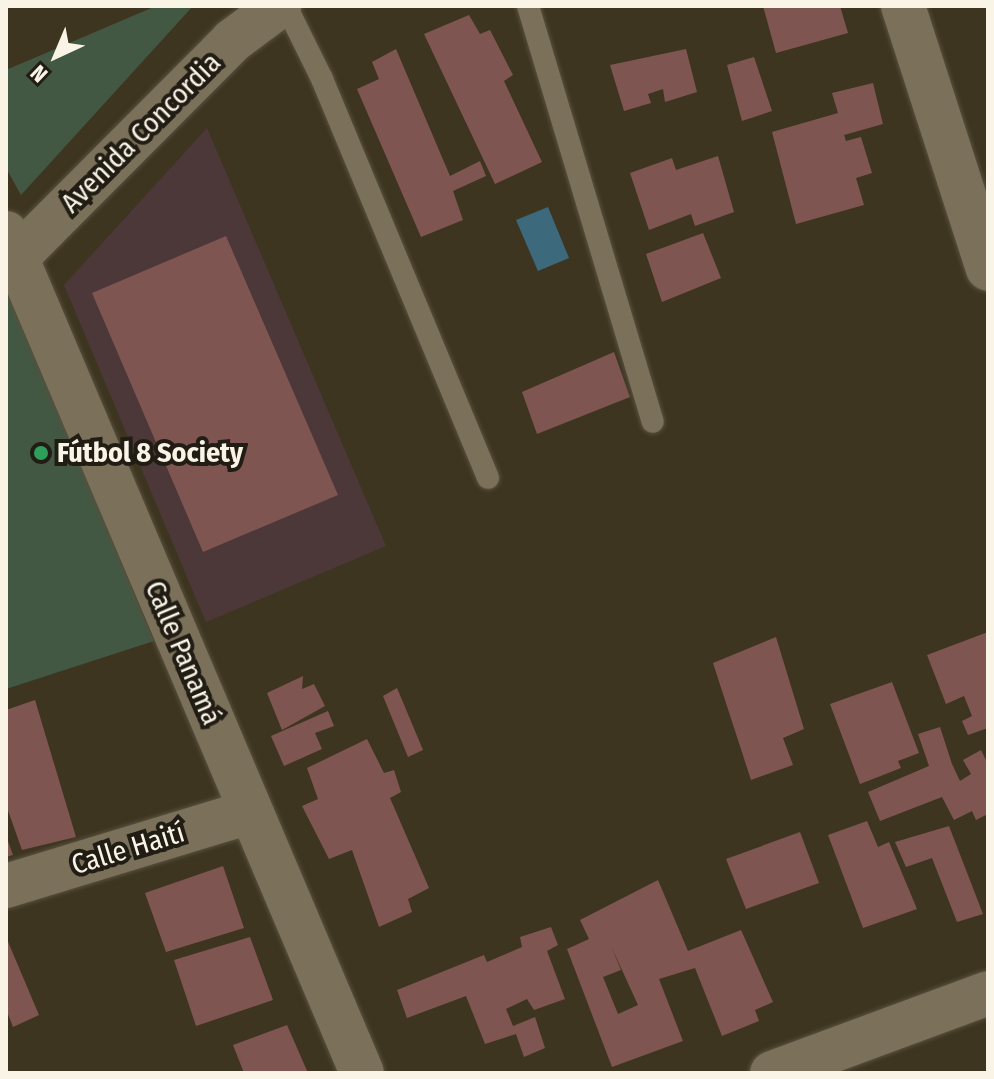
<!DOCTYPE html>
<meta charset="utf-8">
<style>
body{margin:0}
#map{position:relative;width:994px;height:1079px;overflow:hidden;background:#3e3520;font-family:"Fira Sans Condensed",sans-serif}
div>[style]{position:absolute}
.industrial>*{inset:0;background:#4c3839}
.green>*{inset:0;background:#435843}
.water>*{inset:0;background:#3c6a7c}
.building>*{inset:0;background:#7f5551}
.roads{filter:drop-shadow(0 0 2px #58503e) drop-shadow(0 0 2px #58503e)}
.lane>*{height:22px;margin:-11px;padding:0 11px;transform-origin:11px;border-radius:11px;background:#7b715a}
.street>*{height:44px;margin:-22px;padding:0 22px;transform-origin:22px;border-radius:22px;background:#7b715a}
.dots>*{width:22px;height:22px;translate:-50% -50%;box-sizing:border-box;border:4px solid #211d14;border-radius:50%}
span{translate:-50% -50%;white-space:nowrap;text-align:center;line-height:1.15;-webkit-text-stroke:8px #211d14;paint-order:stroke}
.street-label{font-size:28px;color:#faf4e7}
.poi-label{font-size:28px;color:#faf4e7;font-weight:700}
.left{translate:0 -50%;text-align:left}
.frame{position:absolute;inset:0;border:8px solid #faf4e7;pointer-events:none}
.north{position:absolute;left:16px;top:16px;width:80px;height:80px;-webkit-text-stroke:6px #211d14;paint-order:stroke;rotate:224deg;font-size:22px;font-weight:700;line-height:32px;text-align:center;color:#faf4e7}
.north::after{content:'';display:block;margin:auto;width:28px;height:36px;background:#faf4e7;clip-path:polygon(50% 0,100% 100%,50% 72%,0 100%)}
</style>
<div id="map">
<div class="industrial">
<i style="clip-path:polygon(207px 128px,386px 546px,206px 622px,64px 285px)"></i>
</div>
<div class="green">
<i style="clip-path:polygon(156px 6px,193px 6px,21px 195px,6px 168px,6px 70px)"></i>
<i style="clip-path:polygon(6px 287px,154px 641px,6px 689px)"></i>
</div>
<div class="water">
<i style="clip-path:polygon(548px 207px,569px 258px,538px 271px,516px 220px)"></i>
</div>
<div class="building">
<i style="clip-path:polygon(763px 6px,840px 6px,848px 33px,776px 53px)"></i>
<i style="clip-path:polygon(469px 15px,480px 34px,490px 30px,513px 75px,504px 81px,542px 162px,495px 184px,424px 34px)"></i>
<i style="clip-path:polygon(396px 49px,450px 176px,480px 161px,486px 176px,453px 191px,463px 220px,421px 237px,357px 89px,379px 79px,372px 62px)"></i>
<i style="clip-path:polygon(686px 49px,697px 92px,665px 102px,663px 89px,648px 94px,651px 103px,624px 111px,610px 65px)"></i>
<i style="clip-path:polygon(754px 57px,772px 111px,742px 121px,727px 65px)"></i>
<i style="clip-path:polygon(873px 83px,883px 124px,844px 135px,846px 141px,861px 137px,872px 173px,856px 178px,864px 205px,796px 224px,772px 132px,838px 113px,832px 93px)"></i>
<i style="clip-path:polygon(718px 156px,734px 212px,695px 226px,691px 214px,649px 230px,630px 173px,672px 158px,676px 170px)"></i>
<i style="clip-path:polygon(703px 233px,721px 278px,662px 302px,646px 254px)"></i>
<i style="clip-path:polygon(226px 236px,338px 495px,203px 552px,92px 293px)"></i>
<i style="clip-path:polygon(614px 352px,630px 397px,537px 434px,522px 392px)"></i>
<i style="clip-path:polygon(988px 632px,988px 728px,968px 735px,962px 721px,972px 716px,964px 696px,946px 704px,927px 655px)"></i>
<i style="clip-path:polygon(776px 637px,804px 729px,783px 738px,793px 765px,751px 780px,713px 663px)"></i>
<i style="clip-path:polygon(303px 676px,302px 689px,314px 684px,325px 706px,282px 730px,267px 693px)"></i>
<i style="clip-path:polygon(892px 682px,919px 753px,898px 761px,901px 768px,860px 784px,830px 704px)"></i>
<i style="clip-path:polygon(397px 688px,423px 750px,408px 757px,383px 696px)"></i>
<i style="clip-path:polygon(35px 700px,76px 837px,22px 850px,6px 805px,6px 710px)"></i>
<i style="clip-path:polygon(328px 711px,334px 726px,315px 733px,322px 749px,284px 766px,271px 736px)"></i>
<i style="clip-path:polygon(940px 727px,952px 764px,932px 775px,952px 764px,960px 781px,971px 774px,963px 760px,981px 750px,988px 764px,988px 814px,976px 820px,972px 811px,954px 820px,942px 797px,880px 821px,868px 792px,929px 766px,918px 734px)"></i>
<i style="clip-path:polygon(367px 739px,384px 773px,394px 770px,401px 792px,390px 798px,429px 888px,408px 899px,412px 912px,379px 927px,352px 850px,329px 859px,302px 806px,318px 799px,307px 768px)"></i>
<i style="clip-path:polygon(867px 821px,878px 847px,889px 842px,917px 909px,863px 928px,828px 835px)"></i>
<i style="clip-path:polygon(949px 826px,983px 914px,957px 922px,932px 858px,906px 867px,895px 842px)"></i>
<i style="clip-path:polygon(800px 832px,819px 883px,746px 909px,726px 859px)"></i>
<i style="clip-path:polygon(6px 836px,13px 855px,6px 857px)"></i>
<i style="clip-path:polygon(223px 866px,244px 928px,166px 952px,145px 893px)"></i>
<i style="clip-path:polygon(evenodd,658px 880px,688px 951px,741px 930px,773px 1002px,755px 1010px,759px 1021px,722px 1036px,695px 968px,659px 979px,683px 1041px,612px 1067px,567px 949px,589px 939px,580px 920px,658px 880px,611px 946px,638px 1005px,618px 1014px,603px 977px,621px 970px,611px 946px)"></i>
<i style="clip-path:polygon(551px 927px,558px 945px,547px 951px,565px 999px,534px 1010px,527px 999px,506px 1009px,513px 1026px,535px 1017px,545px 1048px,524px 1057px,516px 1034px,485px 1044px,466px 996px,407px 1018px,397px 990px,484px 955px,487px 962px,522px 947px,520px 937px)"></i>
<i style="clip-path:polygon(6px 937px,39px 1015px,13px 1027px,6px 1009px)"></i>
<i style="clip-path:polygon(250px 937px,273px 1000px,196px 1026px,174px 960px)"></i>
<i style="clip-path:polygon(287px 1025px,308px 1073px,244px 1073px,233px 1045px)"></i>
</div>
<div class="roads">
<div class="lane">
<i style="left:286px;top:6px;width:81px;rotate:63.7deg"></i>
<i style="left:322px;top:79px;width:432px;rotate:67.4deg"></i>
<i style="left:528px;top:6px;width:434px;rotate:73.3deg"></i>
</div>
<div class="street">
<i style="left:903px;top:6px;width:276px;rotate:72.1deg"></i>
<i style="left:6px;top:233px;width:912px;rotate:67.03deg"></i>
<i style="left:6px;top:262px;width:12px;rotate:-24deg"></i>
<i style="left:17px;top:257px;width:305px;rotate:-45.1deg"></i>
<i style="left:232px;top:41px;width:59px;rotate:-36.7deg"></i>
<i style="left:6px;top:886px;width:255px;rotate:-16.9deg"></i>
<i style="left:772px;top:1073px;width:230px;rotate:-20.3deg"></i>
</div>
</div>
<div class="dots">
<i style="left:41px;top:453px;background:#2e9e5b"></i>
</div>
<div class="street-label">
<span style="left:141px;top:133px;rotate:-45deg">Avenida Concordia</span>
<span style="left:183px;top:653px;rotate:67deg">Calle Panamá</span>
<span style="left:128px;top:849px;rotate:-17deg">Calle Haití</span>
</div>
<div class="poi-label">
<span class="left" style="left:57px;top:453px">Fútbol 8 Society</span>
</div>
<div class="frame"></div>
<div class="north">N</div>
</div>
